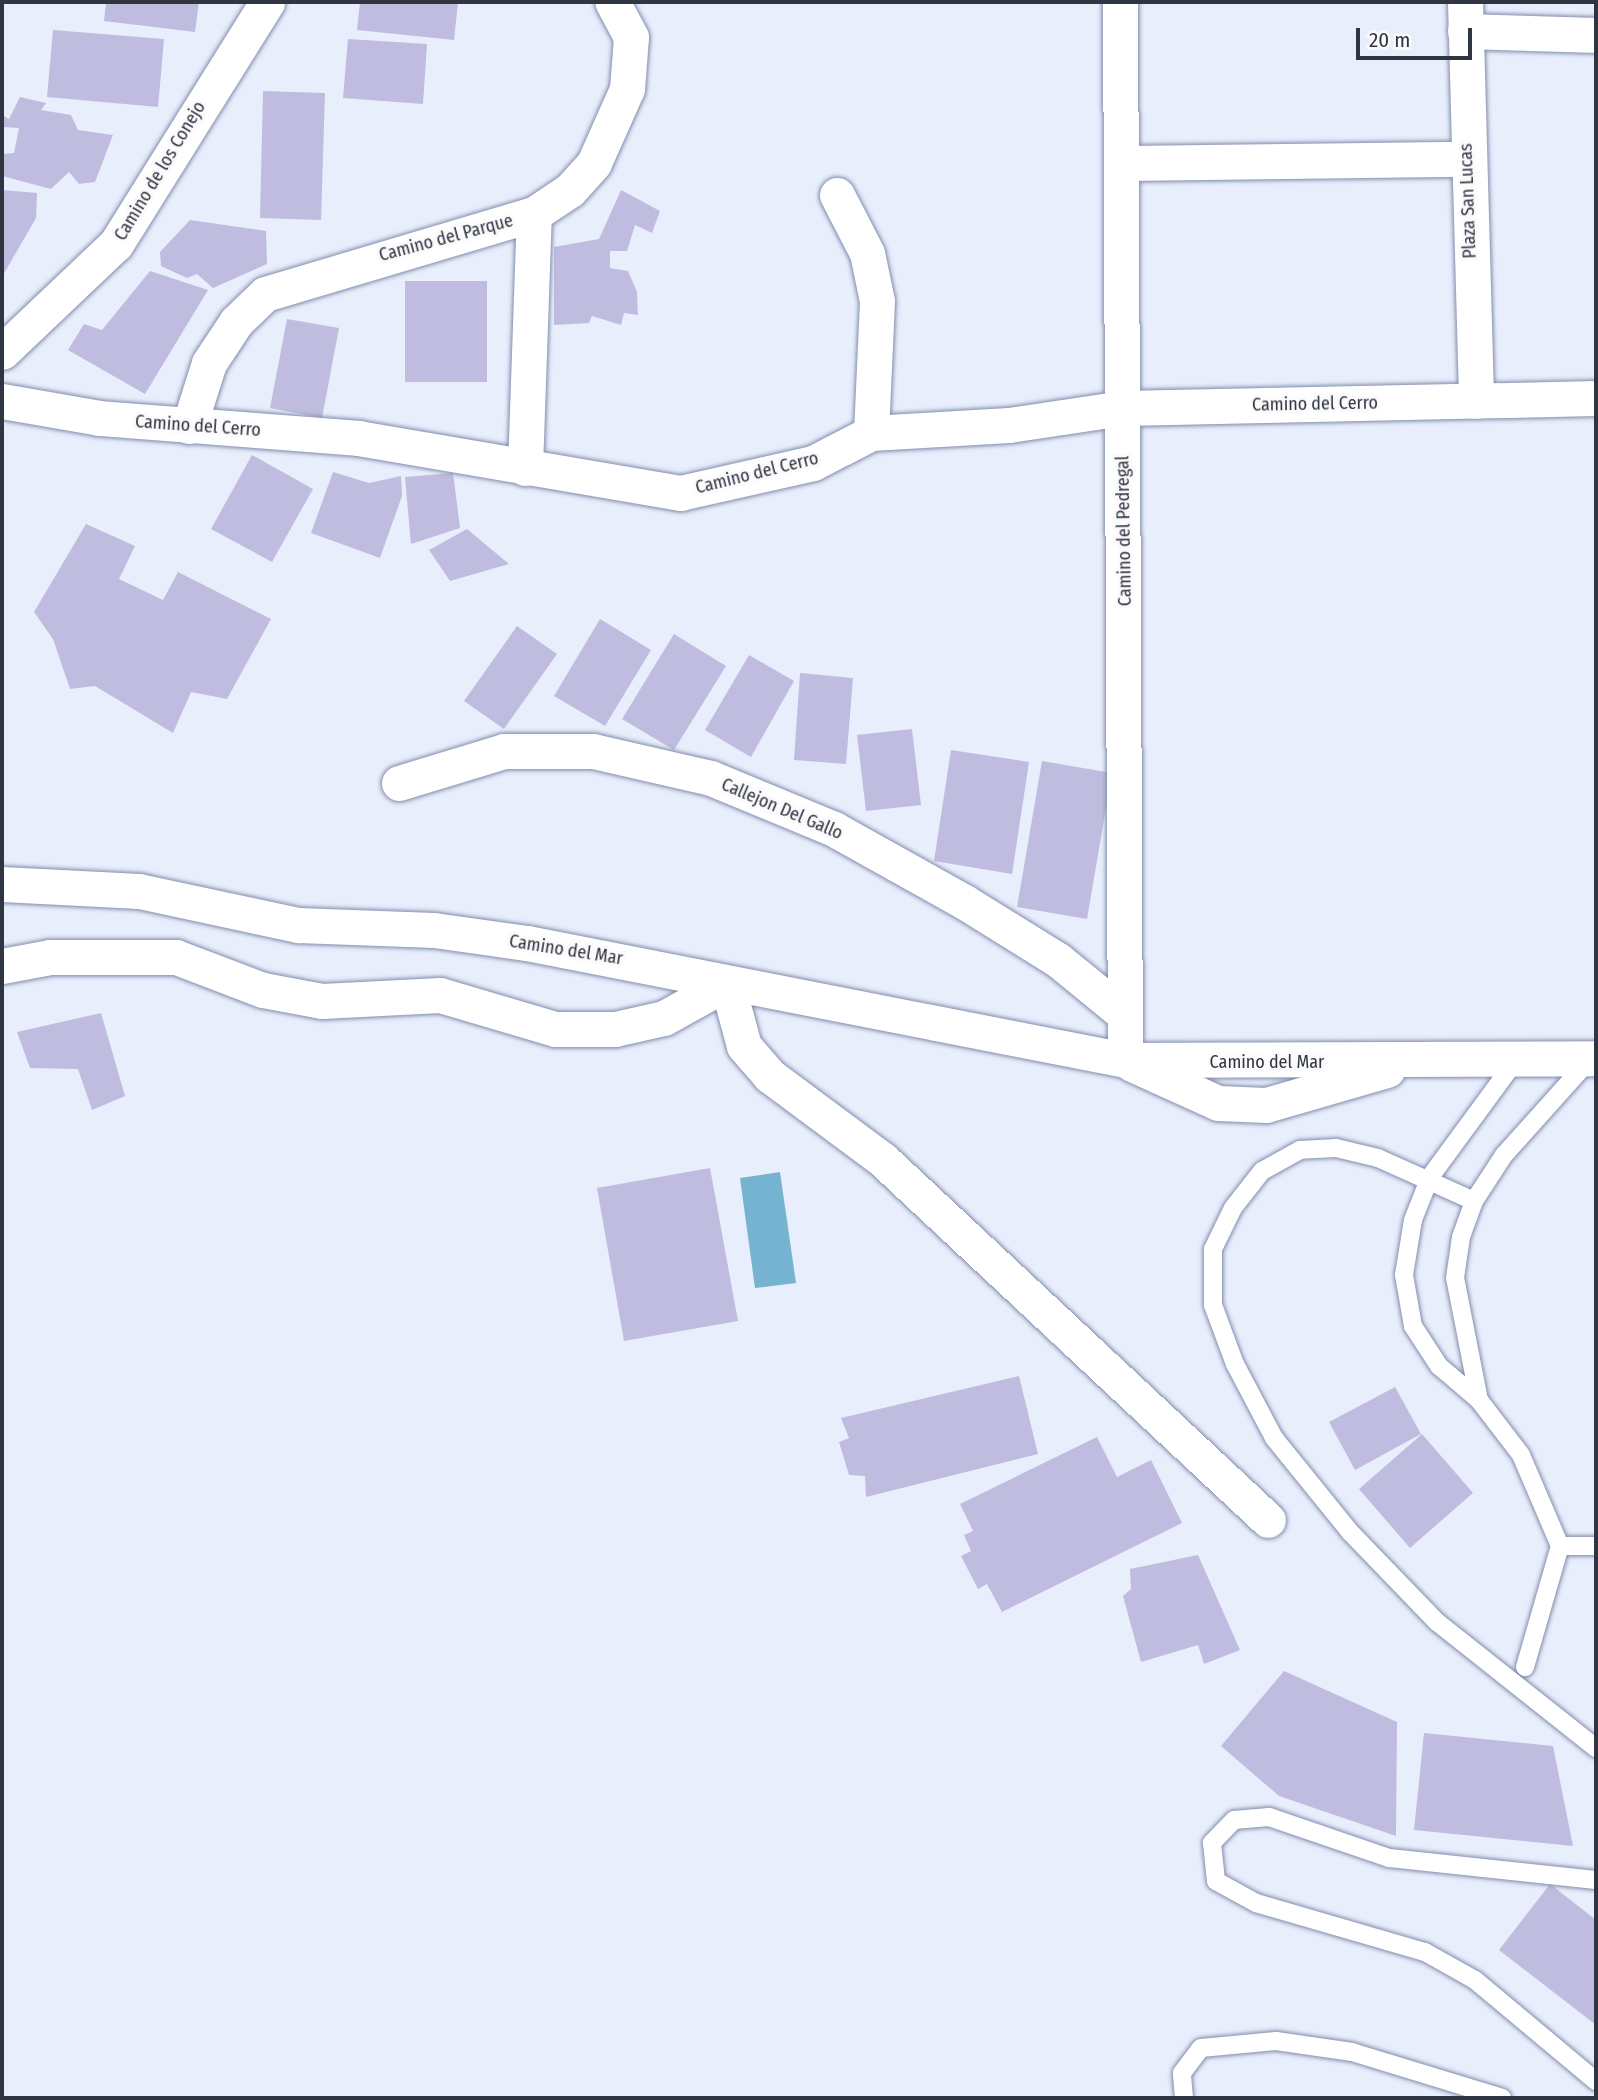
<!DOCTYPE html>
<style>
body{margin:0}
#map{position:relative;width:1598px;height:2100px;overflow:hidden;background:#e8eefc;font-family:"Fira Sans Condensed",sans-serif}
div>[style]{position:absolute}
.water>*{inset:0;background:#75b3d0}
.building>*{inset:0;background:#c0bcdf}
.roads{filter:drop-shadow(0 0 2px #828dad) drop-shadow(0 0 2px #828dad)}
.lane>*{height:18px;margin:-9px;padding:0 9px;transform-origin:9px;border-radius:9px;background:#fff}
.street>*{height:35px;margin:-17.5px;padding:0 17.5px;transform-origin:17.5px;border-radius:17.5px;background:#fff}
span{translate:-50% -50%;white-space:nowrap;text-align:center;line-height:1.15;-webkit-text-stroke:7px #fbfbfb;paint-order:stroke}
.street-label{font-size:18px;color:#303542}
.frame{position:absolute;inset:0;border:4px solid #303542;pointer-events:none}
.scale{position:absolute;left:1356px;top:28px;width:116px;height:32px;box-sizing:border-box;border:4px solid #303542;border-top:0;padding-left:9px;font-size:21px;line-height:24px;white-space:nowrap;color:#303542;-webkit-text-stroke:5px #fbfbfb;paint-order:stroke}
</style>
<div id="map">
<div class="water">
<i style="clip-path:polygon(780px 1172px,796px 1283px,755px 1288px,740px 1178px)"></i>
</div>
<div class="building">
<i style="clip-path:polygon(106px 2px,199px 2px,195px 32px,104px 21px)"></i>
<i style="clip-path:polygon(360px 2px,458px 2px,454px 40px,357px 30px)"></i>
<i style="clip-path:polygon(53px 30px,164px 39px,158px 107px,47px 97px)"></i>
<i style="clip-path:polygon(348px 39px,427px 44px,423px 104px,343px 98px)"></i>
<i style="clip-path:polygon(263px 91px,325px 93px,321px 220px,260px 218px)"></i>
<i style="clip-path:polygon(20px 97px,46px 103px,41px 110px,71px 115px,78px 130px,113px 135px,95px 182px,79px 184px,69px 172px,51px 189px,2px 176px,2px 154px,14px 153px,19px 128px,2px 127px,2px 115px,9px 119px)"></i>
<i style="clip-path:polygon(2px 190px,37px 193px,36px 218px,2px 277px)"></i>
<i style="clip-path:polygon(621px 190px,660px 211px,652px 233px,635px 225px,627px 251px,610px 251px,610px 268px,628px 271px,637px 292px,638px 315px,624px 313px,621px 325px,592px 316px,589px 323px,554px 325px,554px 247px,599px 239px)"></i>
<i style="clip-path:polygon(190px 220px,266px 231px,267px 264px,213px 288px,197px 274px,187px 278px,161px 266px,160px 252px)"></i>
<i style="clip-path:polygon(150px 271px,208px 290px,145px 394px,68px 350px,84px 324px,102px 330px)"></i>
<i style="clip-path:polygon(405px 281px,487px 281px,487px 382px,405px 382px)"></i>
<i style="clip-path:polygon(287px 319px,339px 328px,322px 418px,270px 408px)"></i>
<i style="clip-path:polygon(252px 455px,313px 489px,272px 562px,211px 529px)"></i>
<i style="clip-path:polygon(333px 472px,369px 483px,401px 476px,402px 496px,380px 558px,311px 533px)"></i>
<i style="clip-path:polygon(453px 473px,460px 528px,411px 544px,405px 477px)"></i>
<i style="clip-path:polygon(86px 524px,135px 546px,119px 579px,163px 600px,178px 572px,271px 619px,227px 699px,191px 692px,173px 733px,95px 686px,70px 689px,53px 639px,34px 612px)"></i>
<i style="clip-path:polygon(467px 529px,509px 564px,450px 581px,429px 550px)"></i>
<i style="clip-path:polygon(600px 619px,651px 650px,605px 726px,554px 696px)"></i>
<i style="clip-path:polygon(517px 626px,557px 654px,504px 729px,464px 701px)"></i>
<i style="clip-path:polygon(674px 634px,726px 666px,674px 750px,622px 719px)"></i>
<i style="clip-path:polygon(749px 655px,794px 681px,751px 757px,705px 730px)"></i>
<i style="clip-path:polygon(800px 673px,853px 678px,846px 764px,794px 760px)"></i>
<i style="clip-path:polygon(912px 729px,921px 805px,866px 811px,857px 735px)"></i>
<i style="clip-path:polygon(951px 750px,1029px 762px,1012px 874px,934px 861px)"></i>
<i style="clip-path:polygon(1042px 761px,1112px 773px,1087px 919px,1017px 907px)"></i>
<i style="clip-path:polygon(101px 1013px,125px 1096px,92px 1110px,78px 1069px,30px 1068px,17px 1032px)"></i>
<i style="clip-path:polygon(710px 1168px,738px 1321px,624px 1341px,597px 1188px)"></i>
<i style="clip-path:polygon(1019px 1376px,1038px 1454px,866px 1497px,865px 1476px,849px 1475px,839px 1442px,849px 1438px,841px 1418px)"></i>
<i style="clip-path:polygon(1395px 1387px,1421px 1434px,1355px 1470px,1329px 1422px)"></i>
<i style="clip-path:polygon(1422px 1434px,1473px 1493px,1410px 1548px,1359px 1489px)"></i>
<i style="clip-path:polygon(1097px 1437px,1117px 1477px,1151px 1460px,1182px 1523px,1002px 1612px,987px 1584px,978px 1589px,961px 1556px,971px 1551px,964px 1535px,973px 1531px,960px 1504px)"></i>
<i style="clip-path:polygon(1198px 1555px,1240px 1650px,1204px 1664px,1198px 1645px,1141px 1662px,1123px 1596px,1131px 1589px,1130px 1569px)"></i>
<i style="clip-path:polygon(1284px 1671px,1397px 1722px,1396px 1836px,1279px 1796px,1221px 1746px)"></i>
<i style="clip-path:polygon(1424px 1733px,1553px 1746px,1573px 1846px,1414px 1830px)"></i>
<i style="clip-path:polygon(1550px 1884px,1596px 1920px,1596px 2025px,1499px 1950px)"></i>
</div>
<div class="roads">
<div class="lane">
<i style="left:1516px;top:1060px;width:145px;rotate:126.3deg"></i>
<i style="left:1430px;top:1177px;width:46px;rotate:111.6deg"></i>
<i style="left:1413px;top:1220px;width:56px;rotate:99.3deg"></i>
<i style="left:1404px;top:1275px;width:52px;rotate:80deg"></i>
<i style="left:1413px;top:1326px;width:48px;rotate:57deg"></i>
<i style="left:1439px;top:1366px;width:52px;rotate:40.4deg"></i>
<i style="left:1479px;top:1400px;width:69px;rotate:52.6deg"></i>
<i style="left:1521px;top:1455px;width:99px;rotate:66.8deg"></i>
<i style="left:1560px;top:1546px;width:36px"></i>
<i style="left:1474px;top:1201px;width:105px;rotate:-155.9deg"></i>
<i style="left:1378px;top:1158px;width:43px;rotate:-166.6deg"></i>
<i style="left:1336px;top:1148px;width:36px;rotate:177deg"></i>
<i style="left:1300px;top:1150px;width:43px;rotate:151.1deg"></i>
<i style="left:1262px;top:1171px;width:47px;rotate:128.1deg"></i>
<i style="left:1233px;top:1208px;width:46px;rotate:116deg"></i>
<i style="left:1213px;top:1249px;width:56px;rotate:90deg"></i>
<i style="left:1213px;top:1305px;width:63px;rotate:69.6deg"></i>
<i style="left:1235px;top:1364px;width:84px;rotate:62.2deg"></i>
<i style="left:1274px;top:1438px;width:122px;rotate:51deg"></i>
<i style="left:1351px;top:1533px;width:124px;rotate:46deg"></i>
<i style="left:1437px;top:1622px;width:203px;rotate:38.4deg"></i>
<i style="left:1479px;top:1400px;width:124px;rotate:-101.1deg"></i>
<i style="left:1455px;top:1278px;width:41px;rotate:-81.7deg"></i>
<i style="left:1461px;top:1237px;width:38px;rotate:-70deg"></i>
<i style="left:1474px;top:1201px;width:55px;rotate:-56.9deg"></i>
<i style="left:1504px;top:1155px;width:129px;rotate:-48.1deg"></i>
<i style="left:1525px;top:1667px;width:126px;rotate:-73.9deg"></i>
<i style="left:1596px;top:1880px;width:208px;rotate:-173.9deg"></i>
<i style="left:1389px;top:1858px;width:127px;rotate:-161.1deg"></i>
<i style="left:1269px;top:1817px;width:35px;rotate:175deg"></i>
<i style="left:1234px;top:1820px;width:32px;rotate:134deg"></i>
<i style="left:1212px;top:1843px;width:38px;rotate:84deg"></i>
<i style="left:1216px;top:1881px;width:46px;rotate:28.8deg"></i>
<i style="left:1256px;top:1903px;width:176px;rotate:16.2deg"></i>
<i style="left:1425px;top:1952px;width:57px;rotate:29.2deg"></i>
<i style="left:1475px;top:1980px;width:158px;rotate:39.9deg"></i>
<i style="left:1184px;top:2098px;width:25px;rotate:-95deg"></i>
<i style="left:1182px;top:2073px;width:31px;rotate:-53deg"></i>
<i style="left:1201px;top:2048px;width:75px;rotate:-5.3deg"></i>
<i style="left:1276px;top:2041px;width:77px;rotate:8.2deg"></i>
<i style="left:1352px;top:2052px;width:157px;rotate:17deg"></i>
</div>
<div class="street">
<i style="left:1120px;top:2px;width:1058px;rotate:89.73deg"></i>
<i style="left:1465px;top:2px;width:399px;rotate:88.4deg"></i>
<i style="left:1465px;top:31px;width:131px;rotate:1.7deg"></i>
<i style="left:1124px;top:163px;width:342px;rotate:-0.7deg"></i>
<i style="left:837px;top:195px;width:65px;rotate:62.7deg"></i>
<i style="left:867px;top:253px;width:49px;rotate:78.2deg"></i>
<i style="left:877px;top:301px;width:132px;rotate:92.6deg"></i>
<i style="left:2px;top:352px;width:157px;rotate:-43.5deg"></i>
<i style="left:116px;top:244px;width:285px;rotate:-58deg"></i>
<i style="left:2px;top:401px;width:98px;rotate:9.9deg"></i>
<i style="left:99px;top:418px;width:260px;rotate:4.4deg"></i>
<i style="left:358px;top:438px;width:327px;rotate:9.7deg"></i>
<i style="left:680px;top:493px;width:136px;rotate:-12.7deg"></i>
<i style="left:813px;top:463px;width:65px;rotate:-27.3deg"></i>
<i style="left:871px;top:433px;width:138px;rotate:-3.3deg"></i>
<i style="left:1009px;top:425px;width:115px;rotate:-8.5deg"></i>
<i style="left:1123px;top:408px;width:473px;rotate:-1.2deg"></i>
<i style="left:189px;top:426px;width:66px;rotate:-72.4deg"></i>
<i style="left:209px;top:363px;width:49px;rotate:-56.6deg"></i>
<i style="left:236px;top:322px;width:40px;rotate:-44deg"></i>
<i style="left:265px;top:294px;width:281px;rotate:-16.6deg"></i>
<i style="left:534px;top:214px;width:43px;rotate:-33.7deg"></i>
<i style="left:570px;top:190px;width:36px;rotate:-48deg"></i>
<i style="left:594px;top:163px;width:81px;rotate:-66deg"></i>
<i style="left:627px;top:89px;width:52px;rotate:-85.6deg"></i>
<i style="left:631px;top:37px;width:40px;rotate:-118deg"></i>
<i style="left:525px;top:468px;width:254px;rotate:-88deg"></i>
<i style="left:399px;top:783px;width:110px;rotate:-16.9deg"></i>
<i style="left:504px;top:751px;width:89px"></i>
<i style="left:593px;top:751px;width:121px;rotate:12.9deg"></i>
<i style="left:711px;top:778px;width:133px;rotate:22.5deg"></i>
<i style="left:834px;top:829px;width:148px;rotate:29.2deg"></i>
<i style="left:963px;top:901px;width:112px;rotate:31.8deg"></i>
<i style="left:1058px;top:960px;width:84px;rotate:39.2deg"></i>
<i style="left:2px;top:884px;width:137px;rotate:2.9deg"></i>
<i style="left:139px;top:891px;width:163px;rotate:12.1deg"></i>
<i style="left:298px;top:925px;width:136px;rotate:2.1deg"></i>
<i style="left:434px;top:930px;width:94px;rotate:8deg"></i>
<i style="left:527px;top:943px;width:609px;rotate:11.07deg"></i>
<i style="left:1125px;top:1060px;width:471px;rotate:-0.2deg"></i>
<i style="left:2px;top:966px;width:49px;rotate:-10.6deg"></i>
<i style="left:50px;top:957px;width:126px"></i>
<i style="left:176px;top:957px;width:93px;rotate:20.8deg"></i>
<i style="left:263px;top:990px;width:60px;rotate:10.6deg"></i>
<i style="left:322px;top:1001px;width:118px;rotate:-2.9deg"></i>
<i style="left:440px;top:995px;width:120px;rotate:16.5deg"></i>
<i style="left:555px;top:1029px;width:60px"></i>
<i style="left:615px;top:1029px;width:50px;rotate:-12.7deg"></i>
<i style="left:664px;top:1018px;width:72px;rotate:-29.1deg"></i>
<i style="left:727px;top:983px;width:65px;rotate:74.9deg"></i>
<i style="left:744px;top:1046px;width:40px;rotate:49deg"></i>
<i style="left:770px;top:1076px;width:141px;rotate:36.6deg"></i>
<i style="left:883px;top:1160px;width:527px;rotate:43.08deg"></i>
<i style="left:1132px;top:1064px;width:94px;rotate:24.4deg"></i>
<i style="left:1218px;top:1103px;width:48px;rotate:2.4deg"></i>
<i style="left:1266px;top:1105px;width:126px;rotate:-16.1deg"></i>
</div>
</div>
<div class="street-label">
<span style="left:160px;top:171px;rotate:-59deg">Camino de los Conejo</span>
<span style="left:1468px;top:201px;rotate:-92deg">Plaza San Lucas</span>
<span style="left:446px;top:238px;rotate:-15deg">Camino del Parque</span>
<span style="left:1315px;top:404px;rotate:-1deg">Camino del Cerro</span>
<span style="left:198px;top:426px;rotate:4deg">Camino del Cerro</span>
<span style="left:757px;top:473px;rotate:-14deg">Camino del Cerro</span>
<span style="left:1124px;top:531px;rotate:-91deg">Camino del Pedregal</span>
<span style="left:782px;top:809px;rotate:23deg">Callejon Del Gallo</span>
<span style="left:566px;top:950px;rotate:9deg">Camino del Mar</span>
<span style="left:1267px;top:1062px">Camino del Mar</span>
</div>
<div class="frame"></div>
<div class="scale">20 m</div>
</div>
